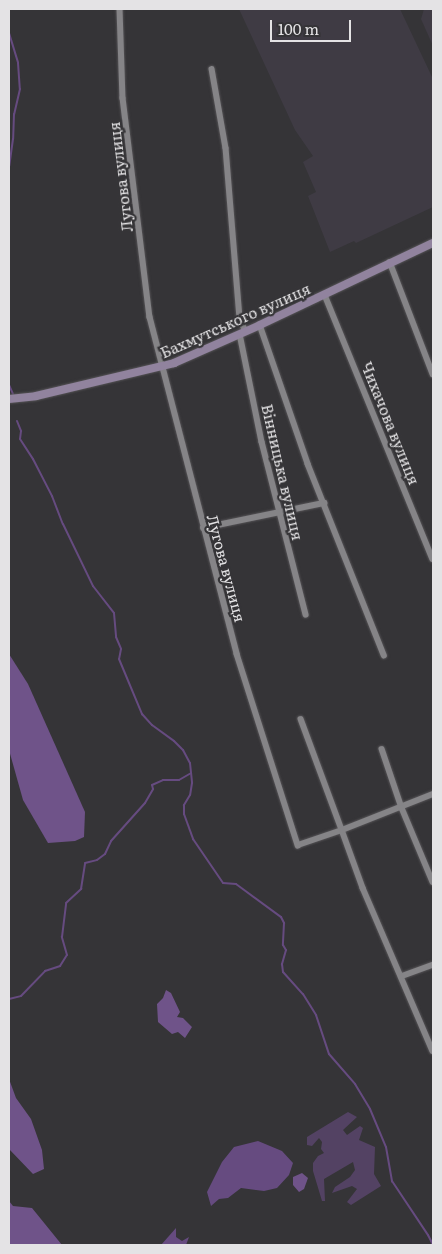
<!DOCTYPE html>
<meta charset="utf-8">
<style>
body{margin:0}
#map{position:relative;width:442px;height:1254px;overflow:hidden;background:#353437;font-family:Literata,serif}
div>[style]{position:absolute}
.built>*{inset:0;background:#3f3b44}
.green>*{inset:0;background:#534263}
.forest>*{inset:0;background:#6f5389}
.water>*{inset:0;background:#664b80}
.stream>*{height:2px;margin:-1px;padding:0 1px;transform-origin:1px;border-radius:1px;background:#664b80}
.roads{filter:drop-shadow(0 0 1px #555356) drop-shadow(0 0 1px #555356)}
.street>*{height:5.5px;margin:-2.75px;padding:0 2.75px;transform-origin:2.75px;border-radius:2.75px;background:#858487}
.secondary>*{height:8px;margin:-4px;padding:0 4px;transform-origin:4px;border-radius:4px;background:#91839e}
span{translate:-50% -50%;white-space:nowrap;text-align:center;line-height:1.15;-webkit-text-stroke:4.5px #353437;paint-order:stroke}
.street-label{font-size:15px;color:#e4e3e5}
.frame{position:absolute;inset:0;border:10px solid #e4e3e5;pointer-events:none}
.scale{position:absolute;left:270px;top:20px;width:81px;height:22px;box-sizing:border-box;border:2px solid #e4e3e5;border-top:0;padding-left:6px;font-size:15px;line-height:18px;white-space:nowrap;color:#e4e3e5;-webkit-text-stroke:4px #353437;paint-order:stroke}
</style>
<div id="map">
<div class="built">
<i style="clip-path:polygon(239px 9px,400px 9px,433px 79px,433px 207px,356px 243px,354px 241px,330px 252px,308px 196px,316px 192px,303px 162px,313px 156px,295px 130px)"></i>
<i style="clip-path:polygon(424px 9px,433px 9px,433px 46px,421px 19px)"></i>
</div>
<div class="green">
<i style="clip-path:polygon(348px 1112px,357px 1117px,343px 1130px,347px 1135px,360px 1126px,363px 1128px,359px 1140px,375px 1147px,374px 1174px,381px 1186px,351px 1205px,347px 1202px,357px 1189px,352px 1186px,332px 1193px,335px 1187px,350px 1177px,355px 1170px,353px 1162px,324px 1179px,325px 1201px,322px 1201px,313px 1171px,313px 1163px,318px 1156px,324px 1153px,321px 1149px,322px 1142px,319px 1138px,312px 1146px,307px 1145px,307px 1137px)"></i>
</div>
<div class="forest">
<i style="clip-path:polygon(9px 654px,28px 684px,85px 812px,84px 837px,75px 841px,48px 843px,23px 800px,9px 750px)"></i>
<i style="clip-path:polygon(166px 990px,171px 993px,180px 1012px,177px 1017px,183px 1018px,192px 1027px,185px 1038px,178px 1032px,172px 1034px,158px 1022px,157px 1004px,163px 998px)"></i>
<i style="clip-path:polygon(9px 1079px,16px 1098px,31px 1119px,42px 1150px,44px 1169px,33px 1174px,9px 1149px)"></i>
<i style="clip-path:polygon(302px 1173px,308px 1178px,304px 1189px,299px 1192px,293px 1185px,293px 1177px)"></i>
<i style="clip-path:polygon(9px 1201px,13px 1206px,32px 1208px,62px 1245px,9px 1245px)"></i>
</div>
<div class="water">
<i style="clip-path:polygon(258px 1141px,282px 1151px,293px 1163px,289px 1175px,277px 1188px,264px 1191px,241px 1188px,228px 1198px,219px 1199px,211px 1206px,207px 1192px,222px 1162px,234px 1147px)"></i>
<i style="clip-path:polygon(176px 1228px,176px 1237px,182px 1241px,189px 1237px,186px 1245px,161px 1245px)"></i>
</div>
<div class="stream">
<i style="left:9px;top:33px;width:31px;rotate:73deg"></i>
<i style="left:18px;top:63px;width:26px;rotate:86deg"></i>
<i style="left:20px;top:89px;width:26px;rotate:103deg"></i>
<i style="left:14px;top:114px;width:25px;rotate:92deg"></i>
<i style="left:13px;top:139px;width:27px;rotate:98deg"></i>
<i style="left:9px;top:385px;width:10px;rotate:66deg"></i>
<i style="left:17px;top:421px;width:11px;rotate:68deg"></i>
<i style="left:21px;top:431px;width:8px;rotate:97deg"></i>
<i style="left:20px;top:439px;width:24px;rotate:57deg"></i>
<i style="left:33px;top:459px;width:42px;rotate:62.8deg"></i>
<i style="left:52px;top:496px;width:30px;rotate:69deg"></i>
<i style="left:63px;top:524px;width:69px;rotate:64.2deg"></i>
<i style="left:93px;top:586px;width:34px;rotate:52deg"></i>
<i style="left:114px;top:613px;width:24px;rotate:85deg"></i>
<i style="left:116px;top:637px;width:13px;rotate:67deg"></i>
<i style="left:121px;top:649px;width:10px;rotate:101deg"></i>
<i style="left:119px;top:659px;width:60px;rotate:67.3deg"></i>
<i style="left:142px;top:714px;width:15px;rotate:48deg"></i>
<i style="left:152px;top:725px;width:27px;rotate:36deg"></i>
<i style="left:174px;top:741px;width:13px;rotate:45deg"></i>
<i style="left:183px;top:750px;width:15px;rotate:62deg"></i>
<i style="left:190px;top:763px;width:20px;rotate:84deg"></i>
<i style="left:192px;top:783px;width:12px;rotate:99deg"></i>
<i style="left:190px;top:795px;width:12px;rotate:121deg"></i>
<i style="left:184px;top:805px;width:9px;rotate:90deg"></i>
<i style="left:184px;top:814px;width:27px;rotate:70deg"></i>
<i style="left:193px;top:839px;width:53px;rotate:55.7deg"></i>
<i style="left:223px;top:883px;width:13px;rotate:4deg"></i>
<i style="left:236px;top:884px;width:56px;rotate:36.3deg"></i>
<i style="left:281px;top:917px;width:7px;rotate:63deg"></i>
<i style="left:284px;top:923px;width:22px;rotate:93deg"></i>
<i style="left:283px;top:945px;width:6px;rotate:59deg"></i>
<i style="left:286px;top:950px;width:15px;rotate:106deg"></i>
<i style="left:282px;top:964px;width:8px;rotate:83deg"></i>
<i style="left:283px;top:972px;width:30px;rotate:48deg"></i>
<i style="left:303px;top:994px;width:25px;rotate:58deg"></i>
<i style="left:316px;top:1015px;width:41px;rotate:71.6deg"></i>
<i style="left:329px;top:1054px;width:40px;rotate:49deg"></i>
<i style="left:355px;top:1084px;width:29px;rotate:59deg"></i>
<i style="left:370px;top:1109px;width:41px;rotate:67.2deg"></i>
<i style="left:386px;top:1147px;width:35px;rotate:80deg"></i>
<i style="left:392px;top:1181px;width:65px;rotate:56.3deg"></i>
<i style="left:428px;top:1235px;width:11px;rotate:63deg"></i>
<i style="left:9px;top:999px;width:12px;rotate:-14deg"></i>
<i style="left:21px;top:996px;width:35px;rotate:-46deg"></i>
<i style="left:45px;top:971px;width:16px;rotate:-18deg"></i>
<i style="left:60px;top:966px;width:13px;rotate:-58deg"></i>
<i style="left:67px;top:955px;width:19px;rotate:-106deg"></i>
<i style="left:62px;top:937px;width:34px;rotate:-83deg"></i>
<i style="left:66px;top:903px;width:21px;rotate:-43deg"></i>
<i style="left:81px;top:889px;width:26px;rotate:-81deg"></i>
<i style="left:85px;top:863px;width:12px;rotate:-14deg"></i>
<i style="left:97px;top:860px;width:10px;rotate:-37deg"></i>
<i style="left:105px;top:854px;width:14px;rotate:-65deg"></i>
<i style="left:111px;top:841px;width:51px;rotate:-48.2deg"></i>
<i style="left:145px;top:803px;width:16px;rotate:-60deg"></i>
<i style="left:153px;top:789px;width:4px;rotate:-104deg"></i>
<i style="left:152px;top:785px;width:12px;rotate:-24deg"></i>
<i style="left:163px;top:780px;width:16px"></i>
<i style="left:179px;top:780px;width:14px;rotate:-30deg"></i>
</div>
<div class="roads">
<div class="street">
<i style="left:120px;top:9px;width:89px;rotate:88.1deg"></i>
<i style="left:123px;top:98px;width:221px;rotate:83deg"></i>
<i style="left:150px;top:317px;width:348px;rotate:75.5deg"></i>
<i style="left:237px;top:654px;width:201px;rotate:72.3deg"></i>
<i style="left:298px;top:845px;width:46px;rotate:-18.8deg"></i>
<i style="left:342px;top:830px;width:62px;rotate:70.1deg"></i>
<i style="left:363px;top:888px;width:177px;rotate:66.8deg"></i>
<i style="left:212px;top:69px;width:80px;rotate:80deg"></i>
<i style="left:226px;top:148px;width:171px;rotate:85.3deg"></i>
<i style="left:240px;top:318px;width:15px;rotate:67deg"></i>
<i style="left:390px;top:262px;width:120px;rotate:69deg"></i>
<i style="left:325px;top:295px;width:285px;rotate:67.8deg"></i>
<i style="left:260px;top:325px;width:147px;rotate:70.9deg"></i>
<i style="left:308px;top:464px;width:206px;rotate:68.3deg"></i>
<i style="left:240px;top:334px;width:110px;rotate:78.5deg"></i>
<i style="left:262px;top:442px;width:178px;rotate:75.7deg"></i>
<i style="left:203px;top:528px;width:124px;rotate:-11.7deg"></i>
<i style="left:301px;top:719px;width:118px;rotate:69.7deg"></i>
<i style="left:342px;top:830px;width:98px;rotate:-21.6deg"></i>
<i style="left:382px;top:749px;width:62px;rotate:71.3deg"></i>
<i style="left:402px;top:808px;width:80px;rotate:67.3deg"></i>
<i style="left:402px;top:976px;width:33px;rotate:-20deg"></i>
</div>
<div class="secondary">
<i style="left:9px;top:399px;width:27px;rotate:-6deg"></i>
<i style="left:36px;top:396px;width:142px;rotate:-13.4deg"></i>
<i style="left:174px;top:363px;width:94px;rotate:-23.8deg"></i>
<i style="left:260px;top:325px;width:191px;rotate:-25.4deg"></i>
</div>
</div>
<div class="street-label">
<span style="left:120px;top:177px;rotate:-97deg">Лугова вулиця</span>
<span style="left:235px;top:320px;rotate:-24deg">Бахмутського вулиця</span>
<span style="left:391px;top:423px;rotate:68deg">Чихачова вулиця</span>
<span style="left:283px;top:472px;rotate:77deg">Вінницька вулиця</span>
<span style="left:227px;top:568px;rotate:75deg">Лугова вулиця</span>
</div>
<div class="frame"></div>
<div class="scale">100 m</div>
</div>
